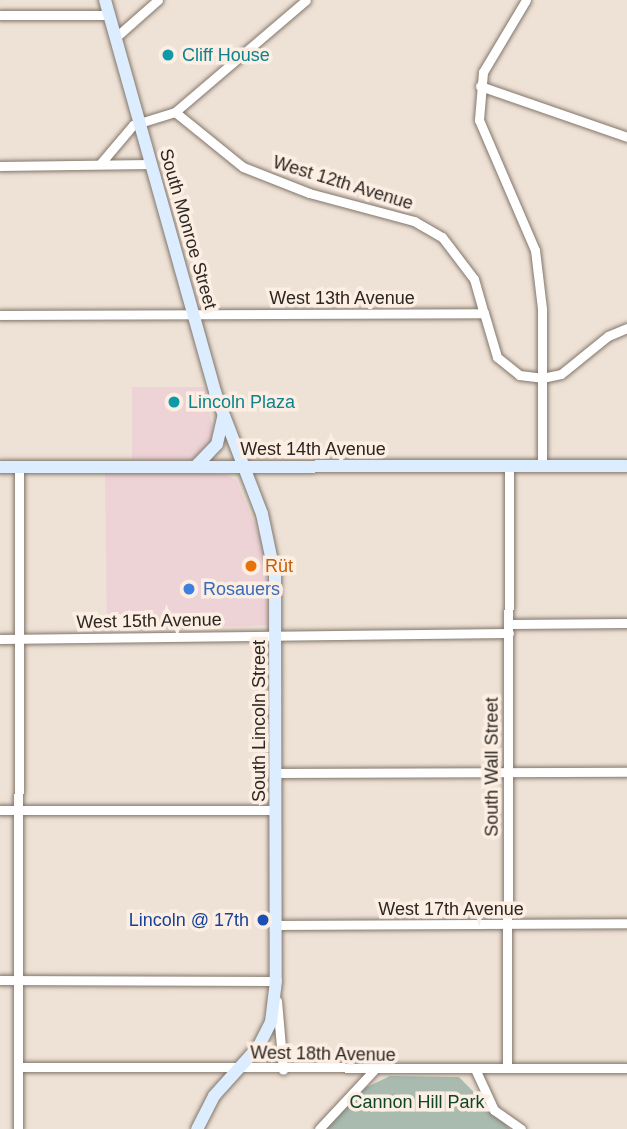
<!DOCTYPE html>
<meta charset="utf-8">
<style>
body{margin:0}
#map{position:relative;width:627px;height:1129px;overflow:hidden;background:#eee1d5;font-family:Arial,sans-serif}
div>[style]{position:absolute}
.commercial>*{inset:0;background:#edd2d6}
.green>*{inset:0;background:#a8bbae}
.roads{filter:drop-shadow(0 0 2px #82766b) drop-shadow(0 0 2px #82766b)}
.street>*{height:9px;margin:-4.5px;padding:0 4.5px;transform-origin:4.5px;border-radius:4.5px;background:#fff}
.secondary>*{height:12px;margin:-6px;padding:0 6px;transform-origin:6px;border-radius:6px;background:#dbedfe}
.dots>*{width:19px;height:19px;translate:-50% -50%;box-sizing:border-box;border:4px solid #fceee2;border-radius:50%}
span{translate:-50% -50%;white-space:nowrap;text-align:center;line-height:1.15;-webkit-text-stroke:7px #fceee2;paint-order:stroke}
.culture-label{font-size:18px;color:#0d838f}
.left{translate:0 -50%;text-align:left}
.street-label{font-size:18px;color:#2b2622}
.food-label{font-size:18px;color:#c56008}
.shop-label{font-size:18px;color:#366cbe}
.transit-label{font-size:18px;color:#164399}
.right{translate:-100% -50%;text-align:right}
.park-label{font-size:18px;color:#0e4529}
</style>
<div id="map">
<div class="commercial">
<i style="clip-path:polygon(132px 387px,205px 387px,214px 438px,195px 460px,132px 460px)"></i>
<i style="clip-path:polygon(105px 472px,224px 474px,236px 480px,266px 552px,267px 625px,107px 631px)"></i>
</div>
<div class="green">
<i style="clip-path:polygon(390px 1076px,459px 1077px,510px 1129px,324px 1129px,365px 1088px)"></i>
</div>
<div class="roads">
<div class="street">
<i style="left:526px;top:0;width:84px;rotate:120.8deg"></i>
<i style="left:483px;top:72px;width:48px;rotate:94.8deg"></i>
<i style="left:479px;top:120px;width:142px;rotate:66.7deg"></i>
<i style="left:535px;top:250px;width:59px;rotate:83.2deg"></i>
<i style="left:542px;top:309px;width:157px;rotate:90deg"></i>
<i style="left:0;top:15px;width:109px"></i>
<i style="left:116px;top:37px;width:56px;rotate:-41.4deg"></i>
<i style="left:480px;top:86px;width:156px;rotate:19.1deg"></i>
<i style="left:175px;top:112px;width:172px;rotate:-40.5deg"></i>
<i style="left:100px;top:164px;width:51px;rotate:-49.8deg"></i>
<i style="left:133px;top:125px;width:44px;rotate:-17.2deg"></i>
<i style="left:175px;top:112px;width:87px;rotate:39deg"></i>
<i style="left:243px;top:167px;width:71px;rotate:21.5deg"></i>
<i style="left:309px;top:193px;width:109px;rotate:14.9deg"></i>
<i style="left:414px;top:221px;width:32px;rotate:30deg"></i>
<i style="left:442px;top:237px;width:53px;rotate:52.7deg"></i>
<i style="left:474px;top:279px;width:35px;rotate:74deg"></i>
<i style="left:0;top:166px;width:151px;rotate:-0.8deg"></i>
<i style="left:0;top:315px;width:484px;rotate:-0.2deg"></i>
<i style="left:484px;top:313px;width:46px;rotate:73.5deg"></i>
<i style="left:497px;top:357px;width:28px;rotate:39deg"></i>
<i style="left:519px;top:375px;width:23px;rotate:7deg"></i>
<i style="left:542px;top:378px;width:19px;rotate:-12deg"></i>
<i style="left:561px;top:374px;width:60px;rotate:-39deg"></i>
<i style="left:608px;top:336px;width:21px;rotate:-23deg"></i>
<i style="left:509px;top:624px;width:118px;rotate:-0.5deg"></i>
<i style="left:0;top:639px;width:509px;rotate:-0.68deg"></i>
<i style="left:276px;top:773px;width:351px;rotate:-0.2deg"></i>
<i style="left:0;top:810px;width:276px"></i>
<i style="left:276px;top:925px;width:351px;rotate:-0.3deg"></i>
<i style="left:0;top:980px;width:276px;rotate:0.2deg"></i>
<i style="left:276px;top:981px;width:6px;rotate:90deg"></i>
<i style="left:277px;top:1001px;width:69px;rotate:85deg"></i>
<i style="left:18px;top:1067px;width:609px;rotate:0.09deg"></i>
<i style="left:507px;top:1068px;width:602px;rotate:-89.81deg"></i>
<i style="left:476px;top:1071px;width:43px;rotate:65.2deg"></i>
<i style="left:494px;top:1110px;width:33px;rotate:35deg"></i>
<i style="left:18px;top:1129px;width:662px;rotate:-89.91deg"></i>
<i style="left:319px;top:1129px;width:81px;rotate:-47deg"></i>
</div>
<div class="secondary">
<i style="left:105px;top:0;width:407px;rotate:74.3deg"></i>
<i style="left:215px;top:392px;width:131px;rotate:68.9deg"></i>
<i style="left:262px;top:514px;width:62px;rotate:78deg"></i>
<i style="left:275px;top:575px;width:406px;rotate:89.9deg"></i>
<i style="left:276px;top:981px;width:41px;rotate:97deg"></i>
<i style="left:271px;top:1022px;width:27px;rotate:117deg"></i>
<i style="left:259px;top:1046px;width:67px;rotate:132deg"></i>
<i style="left:214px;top:1096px;width:37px;rotate:117deg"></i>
<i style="left:196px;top:466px;width:30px;rotate:-46deg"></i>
<i style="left:217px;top:444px;width:28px;rotate:-77deg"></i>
<i style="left:0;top:467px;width:627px;rotate:-0.09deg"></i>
</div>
</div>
<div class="dots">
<i style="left:168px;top:55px;background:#0f9aa8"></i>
<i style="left:174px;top:402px;background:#0f9aa8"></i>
<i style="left:251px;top:566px;background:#e8710a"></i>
<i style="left:189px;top:589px;background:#3f7fe0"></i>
<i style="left:263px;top:920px;background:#1a4fb4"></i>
</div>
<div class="culture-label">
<span class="left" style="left:182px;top:55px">Cliff House</span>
<span class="left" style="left:188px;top:402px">Lincoln Plaza</span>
</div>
<div class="street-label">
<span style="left:343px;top:183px;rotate:17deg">West 12th Avenue</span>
<span style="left:188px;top:229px;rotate:74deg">South Monroe Street</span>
<span style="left:342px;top:298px">West 13th Avenue</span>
<span style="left:313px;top:449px">West 14th Avenue</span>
<span style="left:149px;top:621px;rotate:-1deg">West 15th Avenue</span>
<span style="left:259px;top:721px;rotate:-90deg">South Lincoln Street</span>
<span style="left:492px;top:767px;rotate:-90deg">South Wall Street</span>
<span style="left:451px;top:909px">West 17th Avenue</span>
<span style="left:323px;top:1054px;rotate:1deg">West 18th Avenue</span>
</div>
<div class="food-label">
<span class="left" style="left:265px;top:566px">Rüt</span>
</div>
<div class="shop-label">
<span class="left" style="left:203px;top:589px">Rosauers</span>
</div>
<div class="transit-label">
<span class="right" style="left:249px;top:920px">Lincoln @ 17th</span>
</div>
<div class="park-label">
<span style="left:417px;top:1102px">Cannon Hill Park</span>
</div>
</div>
